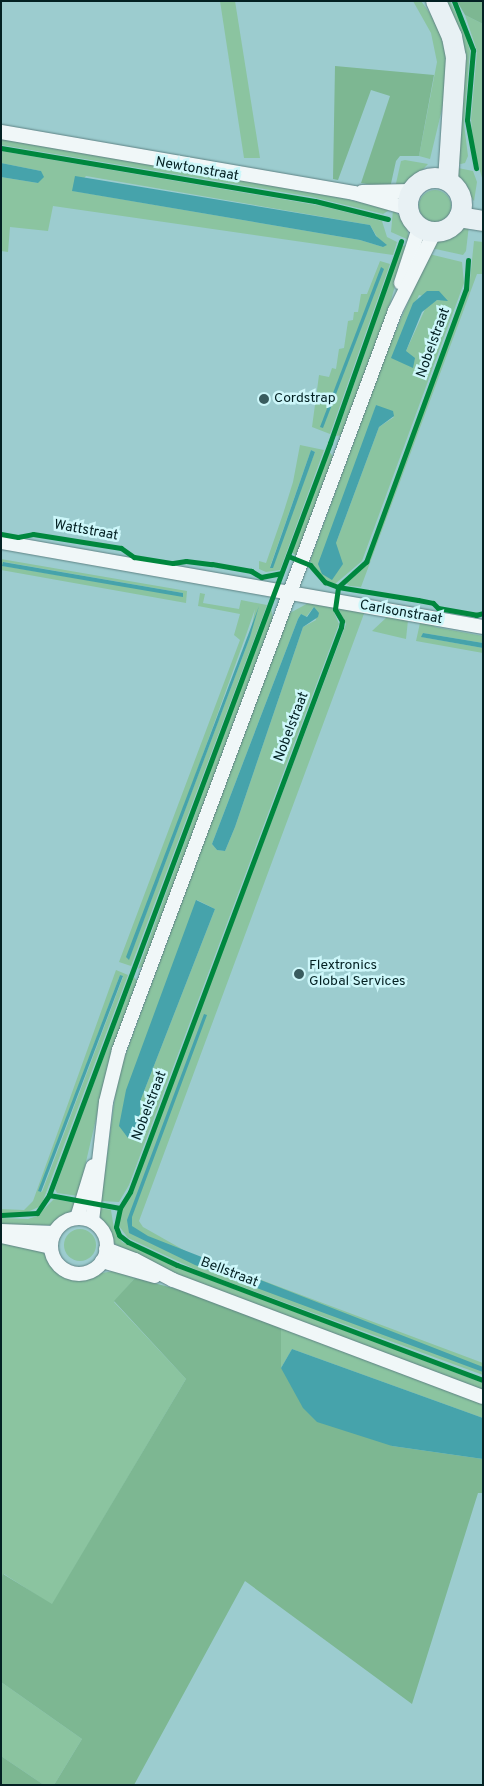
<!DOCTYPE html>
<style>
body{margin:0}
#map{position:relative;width:484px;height:1786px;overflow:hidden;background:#9ccccf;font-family:Overpass,sans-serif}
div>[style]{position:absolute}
.green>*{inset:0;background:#8bc4a0}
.round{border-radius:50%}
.forest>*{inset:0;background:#7db792}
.water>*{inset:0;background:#46a3ab}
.roads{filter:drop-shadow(0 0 1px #5e8284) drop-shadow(0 0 1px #5e8284)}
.street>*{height:14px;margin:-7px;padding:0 7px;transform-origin:7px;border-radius:7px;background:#f0f7f8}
.street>.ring{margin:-7px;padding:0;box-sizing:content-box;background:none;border:14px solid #f0f7f8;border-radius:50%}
.secondary>*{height:20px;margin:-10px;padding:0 10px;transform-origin:10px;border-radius:10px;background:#e8f1f4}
.secondary>.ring{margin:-10px;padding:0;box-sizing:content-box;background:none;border:20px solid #e8f1f4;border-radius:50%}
.cycleway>*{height:5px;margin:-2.5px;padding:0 2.5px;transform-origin:2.5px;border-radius:2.5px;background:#00873e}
.dots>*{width:14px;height:14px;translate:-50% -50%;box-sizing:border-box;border:2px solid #cdf7fa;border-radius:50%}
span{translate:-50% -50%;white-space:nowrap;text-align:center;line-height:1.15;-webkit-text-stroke:5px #cdf7fa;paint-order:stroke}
.street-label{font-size:14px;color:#032022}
.poi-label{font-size:14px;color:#032022}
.left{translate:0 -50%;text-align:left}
.frame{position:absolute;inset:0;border:2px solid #032022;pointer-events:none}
</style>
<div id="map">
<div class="green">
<i style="clip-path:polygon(220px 1px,235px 1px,260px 158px,244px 158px)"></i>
<i style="clip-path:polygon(413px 1px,421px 1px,437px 23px,447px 52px,443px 105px,430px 159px,419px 156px,437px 62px,431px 33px)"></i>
<i style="clip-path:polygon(443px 1px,450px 1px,465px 31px,470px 51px,464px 124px,468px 156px,465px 163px,461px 164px,454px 163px)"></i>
<i style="clip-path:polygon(465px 15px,483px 24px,483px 181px,474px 151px,471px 119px,477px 51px)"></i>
<i style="clip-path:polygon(1px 138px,295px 187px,388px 209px,388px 211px,383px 214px,312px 197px,1px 145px)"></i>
<i style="clip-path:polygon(evenodd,1px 151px,322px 206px,382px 221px,387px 237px,397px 242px,393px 255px,53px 206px,48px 231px,10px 227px,8px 252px,1px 251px,1px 177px,38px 183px,41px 171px,1px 163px,1px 151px,86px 176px,370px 225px,383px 247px,360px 240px,73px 191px,86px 176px)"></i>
<i style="clip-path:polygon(405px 160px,428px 164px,410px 183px,395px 188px,401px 161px)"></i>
<i style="clip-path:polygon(453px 167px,473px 171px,477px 182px,474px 201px,455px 178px)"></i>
<i class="round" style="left:419px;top:190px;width:32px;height:32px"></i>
<i style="clip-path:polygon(393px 210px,406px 222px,409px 240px,391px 232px)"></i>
<i style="clip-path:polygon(469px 225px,466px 251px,463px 255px,431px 248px,435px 242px)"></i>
<i style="clip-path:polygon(474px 241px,483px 242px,483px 274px,477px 274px,361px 587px,350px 586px,345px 583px,348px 578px,366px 566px,469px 289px)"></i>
<i style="clip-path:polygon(407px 245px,386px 317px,343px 435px,336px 436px,402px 246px)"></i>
<i style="clip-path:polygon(evenodd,429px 254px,462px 262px,464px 283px,362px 561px,335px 584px,326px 580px,310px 561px,388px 349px,429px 254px,419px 295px,443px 301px,437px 300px,426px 307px,406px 351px,392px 358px,419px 295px,429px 254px,376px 405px,394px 417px,379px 427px,336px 543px,376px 405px)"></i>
<i style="clip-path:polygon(380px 261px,390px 264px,330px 434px,312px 427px,319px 375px,329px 377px,332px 368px,336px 369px,339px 349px,344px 348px,348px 321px,353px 320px,354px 312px,358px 312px,361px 294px,367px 294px)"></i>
<i style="clip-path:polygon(evenodd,300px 445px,324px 450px,280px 570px,266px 572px,259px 569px,259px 561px,266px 563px,283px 514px,293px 482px,300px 445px,311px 450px,315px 452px,270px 568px,270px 567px,311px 450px)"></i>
<i style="clip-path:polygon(329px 451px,334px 458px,297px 556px,291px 552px)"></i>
<i style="clip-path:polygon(evenodd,1px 559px,187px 591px,186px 603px,1px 570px,1px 559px,4px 562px,183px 593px,183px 596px,3px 566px,4px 562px)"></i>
<i style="clip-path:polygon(evenodd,200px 593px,205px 594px,203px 603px,239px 609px,241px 600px,267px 605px,131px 966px,119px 962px,240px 640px,234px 635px,240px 614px,198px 606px,200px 593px,255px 609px,250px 637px,129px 959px,246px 635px,255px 609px)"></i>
<i style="clip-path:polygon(evenodd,312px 601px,331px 605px,339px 624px,129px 1185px,119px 1202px,101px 1201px,118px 1075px,277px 643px,290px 613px,312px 601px,314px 607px,316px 620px,303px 627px,235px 827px,225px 851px,217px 850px,212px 844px,298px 619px,301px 614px,306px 617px,314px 607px,312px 601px,197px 900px,215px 909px,141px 1099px,197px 900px)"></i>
<i style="clip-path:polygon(271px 607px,273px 620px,144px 966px,138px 969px)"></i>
<i style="clip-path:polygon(338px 608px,365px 611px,139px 1221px,143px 1227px,189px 1253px,483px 1363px,483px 1375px,201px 1272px,128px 1238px,119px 1226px,121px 1210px,130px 1197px,346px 624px)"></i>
<i style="clip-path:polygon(387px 617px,408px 620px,406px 639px,372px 631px)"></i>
<i style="clip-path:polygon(420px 623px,433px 623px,435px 627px,483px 636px,483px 643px,423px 633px,422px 637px,483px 648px,483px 653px,416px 641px)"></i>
<i style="clip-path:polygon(evenodd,116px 970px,128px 975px,41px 1206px,23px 1214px,1px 1213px,1px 1209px,24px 1210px,33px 1201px,116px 970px,120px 975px,123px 977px,42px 1192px,39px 1191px,120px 975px)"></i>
<i style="clip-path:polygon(134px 977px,139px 984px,110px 1059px,78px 1196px,57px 1193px,55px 1189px,71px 1144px)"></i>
<i style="clip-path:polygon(54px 1199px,76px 1203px,72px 1210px,52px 1225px,1px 1225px,1px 1218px,28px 1219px,37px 1216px)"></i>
<i style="clip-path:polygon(99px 1208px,111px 1210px,114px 1229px,122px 1242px,181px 1269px,483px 1383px,483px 1390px,184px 1279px,115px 1244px,100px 1216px)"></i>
<i class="round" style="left:64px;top:1229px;width:32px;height:32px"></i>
<i style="clip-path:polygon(1px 1243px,42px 1251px,62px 1273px,72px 1278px,114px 1271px,135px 1278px,114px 1302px,186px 1379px,52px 1605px,4px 1574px,1px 1580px)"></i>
<i style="clip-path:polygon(281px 1328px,483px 1402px,483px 1418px,292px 1349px,281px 1368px)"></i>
<i style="clip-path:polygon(1px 1682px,82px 1739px,54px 1785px,44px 1785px,1px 1756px)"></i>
</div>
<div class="forest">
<i style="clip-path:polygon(457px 1px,483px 1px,483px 24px,465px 15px)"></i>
<i style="clip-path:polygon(335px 66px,434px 75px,419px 156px,400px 156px,396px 161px,390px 188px,361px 183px,390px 96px,371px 90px,338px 180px,333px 179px)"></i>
<i style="clip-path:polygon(135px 1278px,188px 1292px,281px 1328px,281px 1368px,392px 1446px,483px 1459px,483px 1493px,478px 1493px,412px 1704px,245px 1581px,134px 1785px,54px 1785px,82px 1739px,1px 1682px,1px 1580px,3px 1574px,52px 1604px,186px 1379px,114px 1301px)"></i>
<i style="clip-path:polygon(1px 1756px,44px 1785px,1px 1785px)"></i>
</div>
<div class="water">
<i style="clip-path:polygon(1px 163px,41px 171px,44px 177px,38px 183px,1px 177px)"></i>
<i style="clip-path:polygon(75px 176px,370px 225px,376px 236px,387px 245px,383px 247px,360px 240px,72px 191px)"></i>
<i style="clip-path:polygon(381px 267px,384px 269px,323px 428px,320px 427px)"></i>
<i style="clip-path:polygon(427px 291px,439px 291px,448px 301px,437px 300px,422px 312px,406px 351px,415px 358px,413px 368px,391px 358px,413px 303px)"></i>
<i style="clip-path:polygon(376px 405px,393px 411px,394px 416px,379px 427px,336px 543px,343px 564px,332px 580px,322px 574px,318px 564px)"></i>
<i style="clip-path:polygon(311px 450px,315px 452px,273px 568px,270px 568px)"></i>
<i style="clip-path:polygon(3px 562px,183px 593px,183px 597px,2px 566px)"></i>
<i style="clip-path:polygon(259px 606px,250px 637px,129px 960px,126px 957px)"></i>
<i style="clip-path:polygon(314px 607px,319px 613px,318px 617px,303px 627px,235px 827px,225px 851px,217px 850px,212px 844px,298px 619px,301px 614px,307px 617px)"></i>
<i style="clip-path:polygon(423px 633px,483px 643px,483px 648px,421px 637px)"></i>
<i style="clip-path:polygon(196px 900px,215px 909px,141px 1099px,139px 1127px,134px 1138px,128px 1138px,119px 1126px,126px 1090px)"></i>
<i style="clip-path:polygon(120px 975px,123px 976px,41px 1192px,38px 1191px)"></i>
<i style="clip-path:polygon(204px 1014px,207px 1015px,132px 1217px,132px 1226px,148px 1236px,483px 1367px,483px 1372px,195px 1265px,129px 1233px,127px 1220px)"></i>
<i style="clip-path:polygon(292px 1349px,483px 1418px,483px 1459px,392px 1446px,317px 1422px,303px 1408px,281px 1368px)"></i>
</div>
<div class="roads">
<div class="street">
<i style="left:1px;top:132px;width:358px;rotate:9.8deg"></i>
<i style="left:354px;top:193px;width:55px;rotate:15.8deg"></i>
<i style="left:362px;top:192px;width:49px;rotate:-1.2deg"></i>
<i style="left:401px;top:283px;width:58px;rotate:-71.9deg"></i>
<i style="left:1px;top:542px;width:489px;rotate:10deg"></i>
<i style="left:77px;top:1218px;width:54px;rotate:-72.9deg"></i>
<i class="ring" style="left:51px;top:1218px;width:42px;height:42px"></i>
<i style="left:92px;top:1221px;width:120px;rotate:-83.3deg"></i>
<i style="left:106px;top:1102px;width:54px;rotate:-76deg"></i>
<i style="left:119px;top:1050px;width:789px;rotate:-69.52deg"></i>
<i style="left:395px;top:311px;width:87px;rotate:-63.4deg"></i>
<i style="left:1px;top:1231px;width:53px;rotate:2.2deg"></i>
<i style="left:1px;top:1236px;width:51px;rotate:12.4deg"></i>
<i style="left:106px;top:1249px;width:31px;rotate:21deg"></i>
<i style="left:135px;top:1260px;width:43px;rotate:27.8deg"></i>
<i style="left:173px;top:1280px;width:331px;rotate:20.7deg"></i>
<i style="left:102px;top:1261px;width:55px;rotate:15.8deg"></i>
</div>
<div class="secondary">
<i style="left:436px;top:1px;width:39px;rotate:66deg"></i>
<i style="left:452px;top:37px;width:20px;rotate:79deg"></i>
<i style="left:456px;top:57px;width:124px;rotate:93.7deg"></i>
<i class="ring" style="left:408px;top:178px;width:34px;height:34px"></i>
<i style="left:459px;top:217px;width:24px;rotate:9deg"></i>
</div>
</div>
<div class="cycleway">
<i style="left:454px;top:1px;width:53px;rotate:68.8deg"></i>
<i style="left:473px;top:50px;width:70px;rotate:94.9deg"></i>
<i style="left:467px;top:120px;width:49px;rotate:79.4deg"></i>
<i style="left:1px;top:148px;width:318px;rotate:9.6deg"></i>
<i style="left:315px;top:201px;width:75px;rotate:13.9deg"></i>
<i style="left:1px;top:534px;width:17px;rotate:10deg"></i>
<i style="left:18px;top:537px;width:15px;rotate:-11deg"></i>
<i style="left:33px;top:534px;width:89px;rotate:9deg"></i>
<i style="left:121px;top:548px;width:16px;rotate:35deg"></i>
<i style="left:134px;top:557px;width:39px;rotate:9deg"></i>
<i style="left:173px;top:563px;width:13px;rotate:-9deg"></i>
<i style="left:186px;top:561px;width:26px;rotate:7deg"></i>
<i style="left:212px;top:564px;width:40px;rotate:10deg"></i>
<i style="left:251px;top:571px;width:12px;rotate:31deg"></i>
<i style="left:261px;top:577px;width:20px;rotate:-11deg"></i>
<i style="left:288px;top:556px;width:24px;rotate:22deg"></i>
<i style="left:310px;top:565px;width:23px;rotate:49deg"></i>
<i style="left:325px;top:582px;width:14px;rotate:21deg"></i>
<i style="left:338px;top:587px;width:81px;rotate:9.2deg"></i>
<i style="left:418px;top:600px;width:15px;rotate:11deg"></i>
<i style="left:433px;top:603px;width:7px;rotate:45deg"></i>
<i style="left:438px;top:608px;width:39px;rotate:10deg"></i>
<i style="left:476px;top:615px;width:7px;rotate:-16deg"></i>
<i style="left:49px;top:1195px;width:72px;rotate:10.4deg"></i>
<i style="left:120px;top:1208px;width:19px;rotate:102deg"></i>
<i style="left:116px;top:1227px;width:9px;rotate:69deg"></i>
<i style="left:119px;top:1235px;width:11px;rotate:38deg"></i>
<i style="left:128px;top:1242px;width:54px;rotate:25.1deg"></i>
<i style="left:177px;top:1265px;width:327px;rotate:20.6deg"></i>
<i style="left:120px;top:1208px;width:19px;rotate:-58deg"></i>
<i style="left:130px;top:1192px;width:603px;rotate:-69.52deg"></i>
<i style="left:341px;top:627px;width:6px;rotate:-81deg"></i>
<i style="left:342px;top:621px;width:14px;rotate:-120deg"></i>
<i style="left:335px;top:609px;width:22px;rotate:-82deg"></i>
<i style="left:338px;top:587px;width:38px;rotate:-42deg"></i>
<i style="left:366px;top:562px;width:291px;rotate:-69.9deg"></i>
<i style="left:466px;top:289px;width:29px;rotate:-86deg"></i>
<i style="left:1px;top:1215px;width:36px;rotate:-3deg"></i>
<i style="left:37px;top:1213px;width:22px;rotate:-56deg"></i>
<i style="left:49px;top:1195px;width:803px;rotate:-69.51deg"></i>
<i style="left:330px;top:443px;width:214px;rotate:-70.6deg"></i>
</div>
<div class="dots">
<i style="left:264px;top:399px;background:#395c5f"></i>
<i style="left:299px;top:974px;background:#395c5f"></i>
</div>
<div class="street-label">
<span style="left:197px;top:170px;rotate:10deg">Newtonstraat</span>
<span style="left:434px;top:343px;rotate:-70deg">Nobelstraat</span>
<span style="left:86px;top:531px;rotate:10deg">Wattstraat</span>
<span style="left:401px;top:613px;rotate:10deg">Carlsonstraat</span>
<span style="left:292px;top:727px;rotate:-69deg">Nobelstraat</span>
<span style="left:150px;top:1106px;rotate:-69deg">Nobelstraat</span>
<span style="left:229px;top:1273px;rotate:21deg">Bellstraat</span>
</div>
<div class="poi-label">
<span class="left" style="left:274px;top:399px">Cordstrap</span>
<span class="left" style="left:309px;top:974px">Flextronics<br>Global Services</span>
</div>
<div class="frame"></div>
</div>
